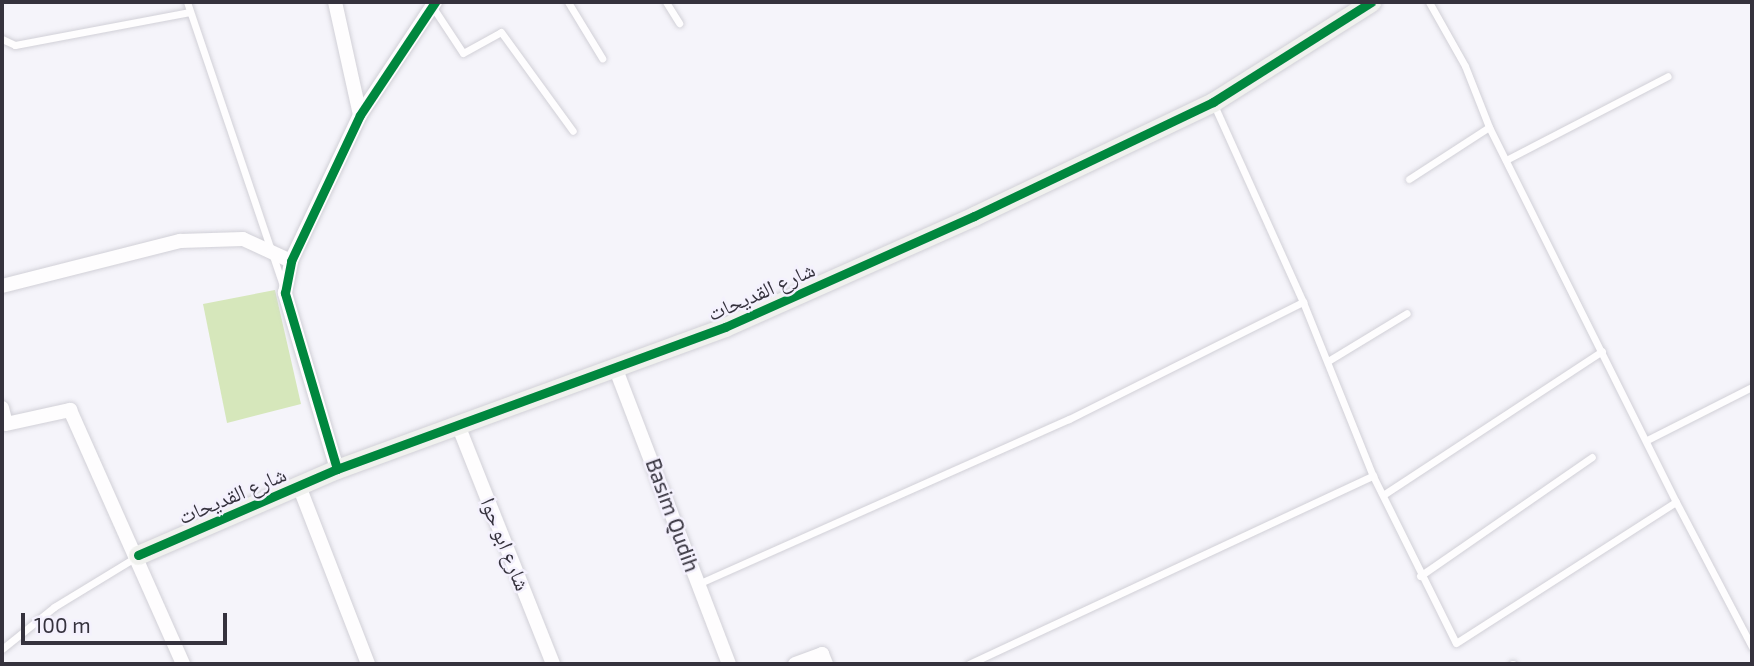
<!DOCTYPE html>
<meta charset="utf-8">
<style>
body{margin:0}
#map{position:relative;width:1754px;height:666px;overflow:hidden;background:#f5f4fa;font-family:"Exo 2","Noto Naskh Arabic",sans-serif}
div>[style]{position:absolute}
.green>*{inset:0;background:#d6e7bb}
.roads{filter:drop-shadow(0 0 2px #d1d0d7) drop-shadow(0 0 2px #d1d0d7)}
.lane>*{height:7px;margin:-3.5px;padding:0 3.5px;transform-origin:3.5px;border-radius:3.5px;background:#fefdfe}
.street>*{height:14px;margin:-7px;padding:0 7px;transform-origin:7px;border-radius:7px;background:#fefdfe}
.secondary>*{height:19px;margin:-9.5px;padding:0 9.5px;transform-origin:9.5px;border-radius:9.5px;background:#f0f1ee}
.cycleway>*{height:9px;margin:-4.5px;padding:0 4.5px;transform-origin:4.5px;border-radius:4.5px;background:#00873e}
span{translate:-50% -50%;white-space:nowrap;text-align:center;line-height:1.15;-webkit-text-stroke:5px #f4f1fd;paint-order:stroke}
.street-label{font-size:21px;color:#35323d}
.frame{position:absolute;inset:0;border:4px solid #35323d;pointer-events:none}
.scale{position:absolute;left:21px;top:613px;width:206px;height:32px;box-sizing:border-box;border:4px solid #35323d;border-top:0;padding-left:9px;font-size:21px;line-height:24px;white-space:nowrap;color:#35323d;-webkit-text-stroke:5px #f4f1fd;paint-order:stroke}
</style>
<div id="map">
<div class="green">
<i style="clip-path:polygon(275px 290px,301px 404px,227px 423px,203px 304px)"></i>
</div>
<div class="roads">
<div class="lane">
<i style="left:187px;top:2px;width:300px;rotate:71.3deg"></i>
<i style="left:568px;top:2px;width:66px;rotate:58.7deg"></i>
<i style="left:666px;top:2px;width:25px;rotate:58deg"></i>
<i style="left:1429px;top:2px;width:73px;rotate:60.6deg"></i>
<i style="left:1465px;top:66px;width:66px;rotate:68.5deg"></i>
<i style="left:1489px;top:127px;width:419px;rotate:63.5deg"></i>
<i style="left:1676px;top:502px;width:164px;rotate:62.3deg"></i>
<i style="left:432px;top:6px;width:56px;rotate:56.6deg"></i>
<i style="left:463px;top:53px;width:43px;rotate:-28.9deg"></i>
<i style="left:501px;top:32px;width:122px;rotate:54deg"></i>
<i style="left:2px;top:39px;width:14px;rotate:25deg"></i>
<i style="left:15px;top:45px;width:178px;rotate:-10.7deg"></i>
<i style="left:1214px;top:105px;width:216px;rotate:65.7deg"></i>
<i style="left:1303px;top:302px;width:188px;rotate:68.1deg"></i>
<i style="left:1373px;top:476px;width:186px;rotate:63.6deg"></i>
<i style="left:1456px;top:643px;width:261px;rotate:-32.7deg"></i>
<i style="left:1506px;top:160px;width:182px;rotate:-27.4deg"></i>
<i style="left:1409px;top:179px;width:95px;rotate:-33deg"></i>
<i style="left:1328px;top:361px;width:92px;rotate:-31.3deg"></i>
<i style="left:1647px;top:440px;width:118px;rotate:-26.8deg"></i>
<i style="left:1383px;top:495px;width:262px;rotate:-33.3deg"></i>
<i style="left:1420px;top:576px;width:209px;rotate:-34.7deg"></i>
<i style="left:698px;top:584px;width:406px;rotate:-24deg"></i>
<i style="left:1069px;top:419px;width:262px;rotate:-26.6deg"></i>
<i style="left:2px;top:649px;width:67px;rotate:-38.9deg"></i>
<i style="left:54px;top:607px;width:98px;rotate:-31.3deg"></i>
<i style="left:969px;top:664px;width:446px;rotate:-25deg"></i>
<i style="left:1512px;top:664px;width:1px"></i>
</div>
<div class="street">
<i style="left:335px;top:2px;width:116px;rotate:77.5deg"></i>
<i style="left:2px;top:286px;width:184px;rotate:-14.2deg"></i>
<i style="left:180px;top:241px;width:63px;rotate:-1.8deg"></i>
<i style="left:243px;top:239px;width:53px;rotate:24.6deg"></i>
<i style="left:615px;top:367px;width:318px;rotate:69deg"></i>
<i style="left:2px;top:408px;width:16px;rotate:76deg"></i>
<i style="left:6px;top:424px;width:66px;rotate:-12.3deg"></i>
<i style="left:70px;top:410px;width:278px;rotate:66deg"></i>
<i style="left:458px;top:425px;width:257px;rotate:68.3deg"></i>
<i style="left:337px;top:469px;width:184px;rotate:-106.5deg"></i>
<i style="left:285px;top:293px;width:33px;rotate:-79deg"></i>
<i style="left:291px;top:261px;width:161px;rotate:-64.7deg"></i>
<i style="left:360px;top:115px;width:136px;rotate:-56.4deg"></i>
<i style="left:299px;top:486px;width:191px;rotate:68.8deg"></i>
<i style="left:795px;top:664px;width:29px;rotate:-20deg"></i>
<i style="left:822px;top:654px;width:11px;rotate:68deg"></i>
</div>
<div class="secondary">
<i style="left:138px;top:555px;width:217px;rotate:-23.4deg"></i>
<i style="left:337px;top:469px;width:413px;rotate:-20.1deg"></i>
<i style="left:725px;top:327px;width:273px;rotate:-24deg"></i>
<i style="left:974px;top:216px;width:265px;rotate:-25.5deg"></i>
<i style="left:1213px;top:102px;width:187px;rotate:-32.3deg"></i>
</div>
</div>
<div class="cycleway">
<i style="left:337px;top:469px;width:184px;rotate:-106.5deg"></i>
<i style="left:285px;top:293px;width:33px;rotate:-79deg"></i>
<i style="left:291px;top:261px;width:161px;rotate:-64.7deg"></i>
<i style="left:360px;top:115px;width:136px;rotate:-56.4deg"></i>
<i style="left:138px;top:555px;width:217px;rotate:-23.4deg"></i>
<i style="left:337px;top:469px;width:413px;rotate:-20.1deg"></i>
<i style="left:725px;top:327px;width:273px;rotate:-24deg"></i>
<i style="left:974px;top:216px;width:265px;rotate:-25.5deg"></i>
<i style="left:1213px;top:102px;width:187px;rotate:-32.3deg"></i>
</div>
<div class="street-label">
<span style="left:761px;top:291px;rotate:-24deg">شارع القديحات</span>
<span style="left:232px;top:495px;rotate:-23deg">شارع القديحات</span>
<span style="left:673px;top:515px;rotate:70deg">Basim Qudih</span>
<span style="left:506px;top:544px;rotate:68deg">شارع ابو حوا</span>
</div>
<div class="frame"></div>
<div class="scale">100 m</div>
</div>
